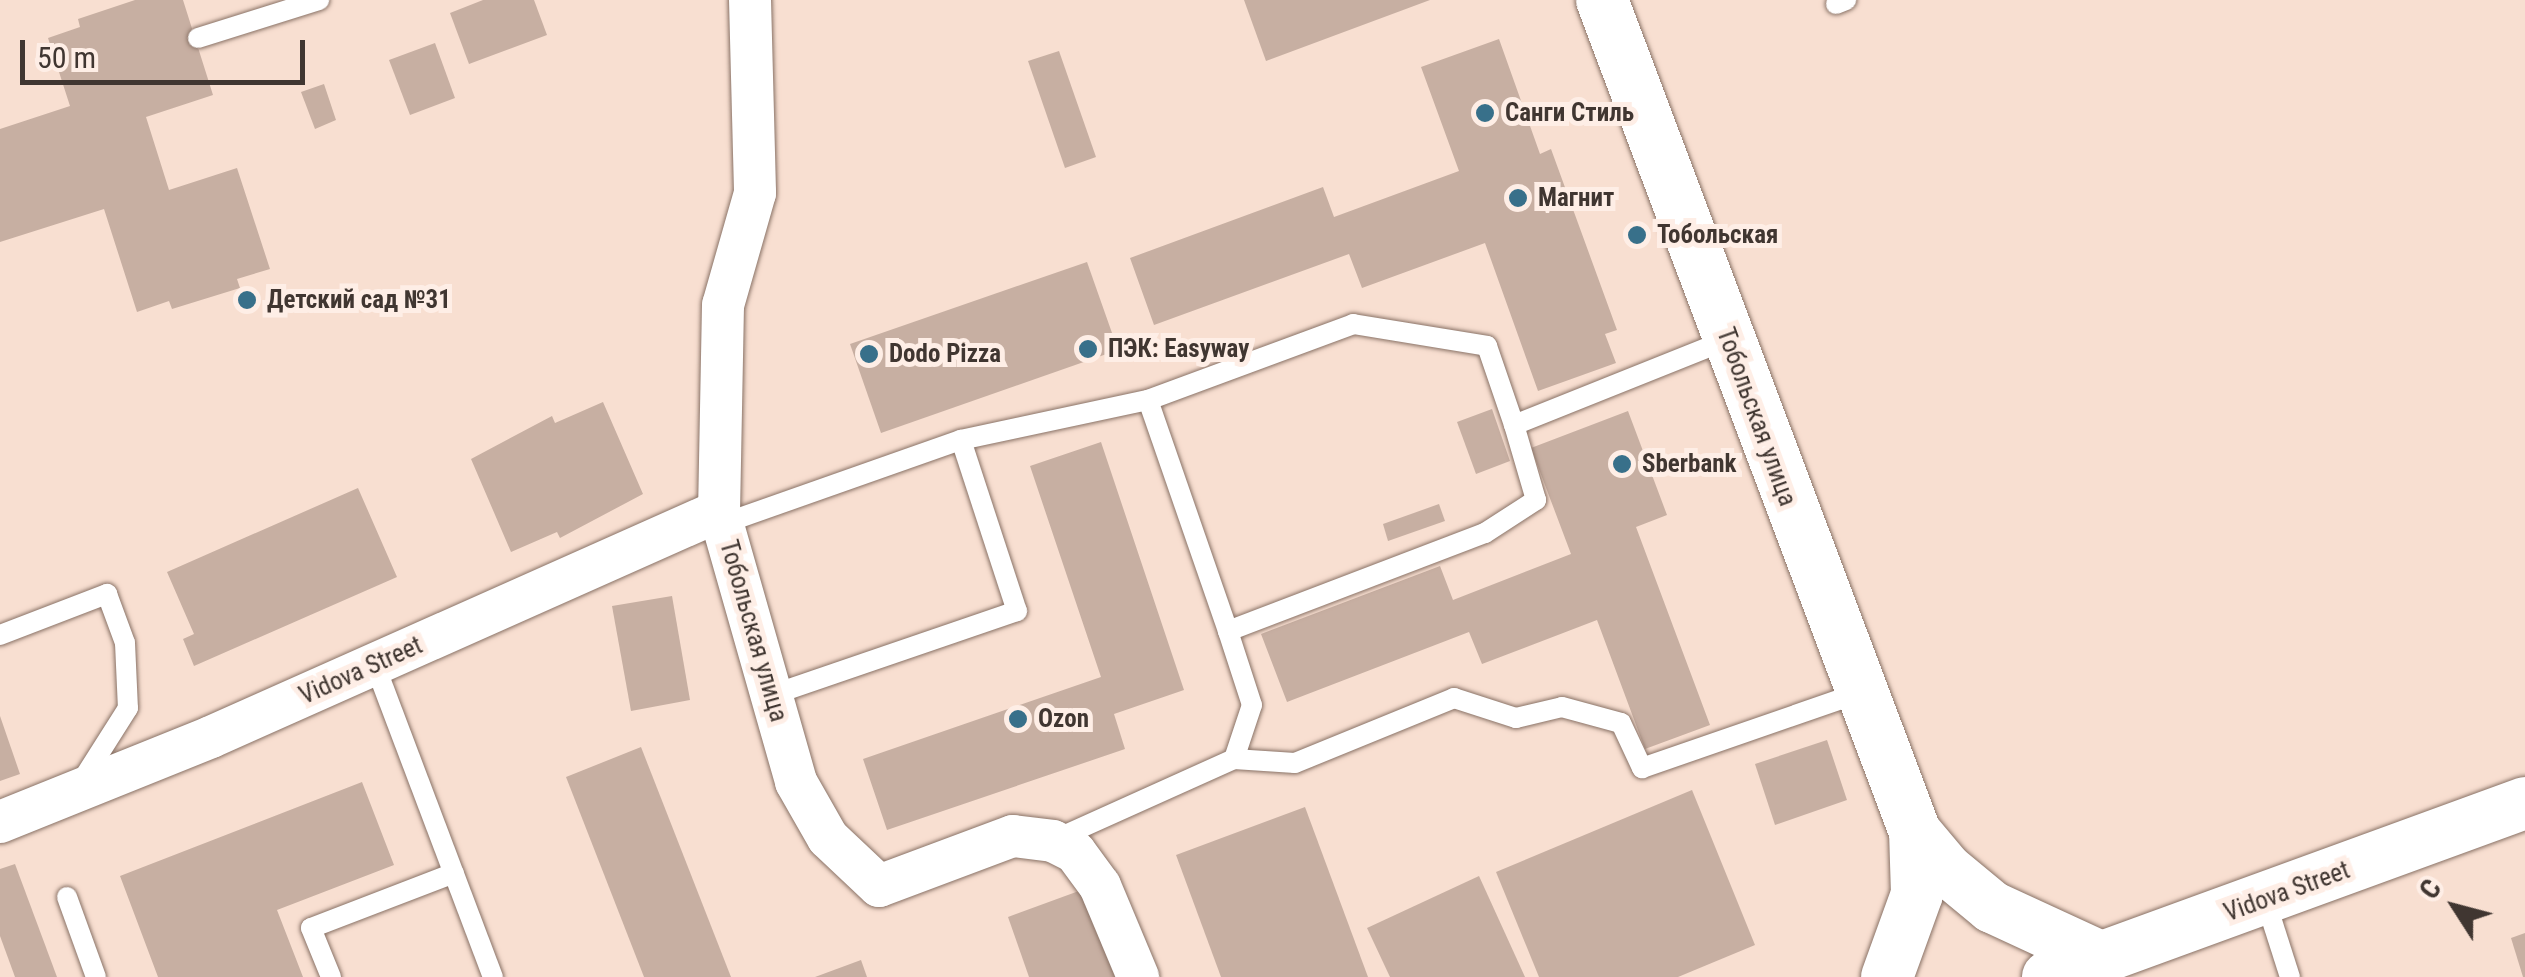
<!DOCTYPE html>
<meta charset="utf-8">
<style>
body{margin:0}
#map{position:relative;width:2525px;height:977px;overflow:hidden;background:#f8dfd1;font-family:"Roboto Condensed",sans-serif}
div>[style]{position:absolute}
.building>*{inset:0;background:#c7afa2}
.roads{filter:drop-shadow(0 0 2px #897266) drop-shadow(0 0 2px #897266)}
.service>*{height:20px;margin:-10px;padding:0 10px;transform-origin:10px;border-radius:10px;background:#fff}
.minor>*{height:42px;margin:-21px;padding:0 21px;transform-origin:21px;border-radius:21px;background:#fff}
.tertiary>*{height:52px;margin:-26px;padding:0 26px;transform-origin:26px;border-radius:26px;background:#fff}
.dots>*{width:28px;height:28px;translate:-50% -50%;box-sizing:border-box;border:5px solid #feeee6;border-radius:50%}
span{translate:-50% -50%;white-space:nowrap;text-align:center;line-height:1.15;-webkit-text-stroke:10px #feeee6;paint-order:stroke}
.poi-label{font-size:25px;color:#403631;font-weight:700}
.left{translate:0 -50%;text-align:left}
.street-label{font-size:25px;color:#403631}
.north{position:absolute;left:2405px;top:857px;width:100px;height:100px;-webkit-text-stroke:8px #feeee6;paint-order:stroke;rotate:306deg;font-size:28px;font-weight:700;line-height:40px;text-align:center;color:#403631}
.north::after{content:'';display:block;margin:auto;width:35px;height:45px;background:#403631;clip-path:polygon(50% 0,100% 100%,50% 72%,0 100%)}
.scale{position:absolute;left:20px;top:40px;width:285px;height:45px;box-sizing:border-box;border:5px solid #403631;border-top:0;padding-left:12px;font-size:30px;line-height:35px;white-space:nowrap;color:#403631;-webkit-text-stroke:8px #feeee6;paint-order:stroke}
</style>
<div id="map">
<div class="building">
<i style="clip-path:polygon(135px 0,183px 0,213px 95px,146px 117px,169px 190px,237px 168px,270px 269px,237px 279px,240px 288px,172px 309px,169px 301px,137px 312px,104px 209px,0 242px,0 129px,70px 106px,48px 38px,80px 27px,78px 19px)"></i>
<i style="clip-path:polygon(483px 0,534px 0,547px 35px,469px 64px,450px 13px)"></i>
<i style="clip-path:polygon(1244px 0,1430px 0,1266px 61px)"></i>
<i style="clip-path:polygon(1499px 39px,1540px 154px,1551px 149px,1617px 330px,1605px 334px,1616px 363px,1538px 391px,1485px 243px,1362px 288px,1349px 254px,1154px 325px,1130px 258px,1323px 187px,1334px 217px,1459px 171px,1421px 67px)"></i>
<i style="clip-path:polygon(435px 43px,455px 98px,410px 115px,389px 60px)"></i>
<i style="clip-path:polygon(1059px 51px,1096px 157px,1065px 168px,1028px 61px)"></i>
<i style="clip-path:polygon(324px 84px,336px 120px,315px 129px,301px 92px)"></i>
<i style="clip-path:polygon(1087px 262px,1118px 350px,881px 433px,850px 344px)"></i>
<i style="clip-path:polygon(603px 402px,643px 494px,560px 538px,557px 532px,511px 552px,471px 459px,552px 416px,555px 423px)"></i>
<i style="clip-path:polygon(1492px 409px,1510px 461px,1476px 474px,1457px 422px)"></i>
<i style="clip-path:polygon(1628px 411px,1667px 515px,1636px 527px,1710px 725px,1645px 749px,1597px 620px,1482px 664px,1469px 632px,1287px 702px,1261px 634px,1440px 566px,1453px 600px,1571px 554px,1531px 448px)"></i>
<i style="clip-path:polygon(1101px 442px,1184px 690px,1114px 714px,1125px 749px,887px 830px,863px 759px,1101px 677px,1030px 466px)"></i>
<i style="clip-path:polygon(358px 488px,397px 577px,194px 666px,183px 639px,194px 634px,167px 572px)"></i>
<i style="clip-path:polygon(1439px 504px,1445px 521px,1388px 541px,1383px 524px)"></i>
<i style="clip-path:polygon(672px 596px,690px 700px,631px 711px,612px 606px)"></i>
<i style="clip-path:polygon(0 716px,20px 774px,0 781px)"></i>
<i style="clip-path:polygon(1827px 740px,1847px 800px,1775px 825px,1755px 764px)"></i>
<i style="clip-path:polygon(641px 747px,731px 977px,644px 977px,566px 777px)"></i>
<i style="clip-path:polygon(362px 782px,394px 865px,277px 910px,303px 977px,158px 977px,120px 876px)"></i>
<i style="clip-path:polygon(1692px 790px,1755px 945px,1678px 977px,1539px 977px,1496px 872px)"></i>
<i style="clip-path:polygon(1305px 807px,1368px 977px,1221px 977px,1176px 855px)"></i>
<i style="clip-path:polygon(15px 864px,57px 977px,15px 977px,0 936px,0 869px)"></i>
<i style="clip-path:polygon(1479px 876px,1525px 977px,1390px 977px,1367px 928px)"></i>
<i style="clip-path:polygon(1087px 888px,1119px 977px,1029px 977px,1008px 917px)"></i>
<i style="clip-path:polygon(2525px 933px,2525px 977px,2523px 977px,2511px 938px)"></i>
<i style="clip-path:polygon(861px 960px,867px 977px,815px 977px)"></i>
</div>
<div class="roads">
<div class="service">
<i style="left:1836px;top:4px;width:11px;rotate:-22deg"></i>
<i style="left:198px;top:38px;width:127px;rotate:-17.4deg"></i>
<i style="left:961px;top:440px;width:191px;rotate:-12.1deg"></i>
<i style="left:722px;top:524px;width:253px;rotate:-19.4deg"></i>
<i style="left:961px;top:440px;width:180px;rotate:71.9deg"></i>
<i style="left:1017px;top:611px;width:260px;rotate:161.1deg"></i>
<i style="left:1228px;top:631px;width:244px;rotate:-109.1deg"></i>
<i style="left:1148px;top:400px;width:219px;rotate:-20.3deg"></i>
<i style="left:1353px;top:324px;width:136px;rotate:9.3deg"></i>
<i style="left:1487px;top:346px;width:83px;rotate:71.1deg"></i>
<i style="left:0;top:635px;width:115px;rotate:-21deg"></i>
<i style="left:107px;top:594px;width:52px;rotate:69.8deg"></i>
<i style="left:125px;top:643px;width:65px;rotate:87.4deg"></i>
<i style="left:128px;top:708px;width:88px;rotate:122.4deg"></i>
<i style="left:375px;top:665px;width:334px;rotate:69.3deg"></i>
<i style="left:1234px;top:759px;width:57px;rotate:-71.6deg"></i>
<i style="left:1252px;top:705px;width:78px;rotate:-108deg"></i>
<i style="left:1228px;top:631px;width:275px;rotate:-20.9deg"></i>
<i style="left:1485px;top:533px;width:61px;rotate:-32.9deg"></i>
<i style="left:1536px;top:500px;width:78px;rotate:-106.3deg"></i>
<i style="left:1514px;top:425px;width:229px;rotate:-21.8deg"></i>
<i style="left:1054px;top:840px;width:197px;rotate:-24.2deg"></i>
<i style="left:1234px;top:759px;width:61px;rotate:3.8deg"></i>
<i style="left:1295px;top:763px;width:172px;rotate:-22.2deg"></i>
<i style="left:1454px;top:698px;width:65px;rotate:17.9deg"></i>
<i style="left:1516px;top:718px;width:47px;rotate:-13.4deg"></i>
<i style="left:1562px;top:707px;width:61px;rotate:15.2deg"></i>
<i style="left:1621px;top:723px;width:50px;rotate:65deg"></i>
<i style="left:1642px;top:768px;width:230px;rotate:-19.1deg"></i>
<i style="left:67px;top:897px;width:85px;rotate:70.1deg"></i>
<i style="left:2266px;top:902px;width:79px;rotate:72.3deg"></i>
<i style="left:331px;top:977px;width:53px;rotate:-112.2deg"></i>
<i style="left:311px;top:928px;width:153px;rotate:-21deg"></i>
</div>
<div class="minor">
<i style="left:750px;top:0;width:193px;rotate:88.5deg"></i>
<i style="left:755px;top:193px;width:116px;rotate:105.9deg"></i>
<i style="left:723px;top:305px;width:206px;rotate:91.1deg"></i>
<i style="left:719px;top:511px;width:282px;rotate:74.1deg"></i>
<i style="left:796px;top:782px;width:64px;rotate:60.3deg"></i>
<i style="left:828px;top:838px;width:70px;rotate:43.3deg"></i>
<i style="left:879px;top:886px;width:143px;rotate:-20.5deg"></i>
<i style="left:1013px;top:836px;width:40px;rotate:7.1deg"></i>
<i style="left:1053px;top:841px;width:25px;rotate:27deg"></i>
<i style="left:1075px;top:852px;width:42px;rotate:53.7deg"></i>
<i style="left:1100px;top:886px;width:99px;rotate:67.3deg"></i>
<i style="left:0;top:822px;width:227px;rotate:-21.9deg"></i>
<i style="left:211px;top:737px;width:556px;rotate:-23.98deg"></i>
</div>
<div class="tertiary">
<i style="left:1602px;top:0;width:889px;rotate:69.38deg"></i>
<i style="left:1915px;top:832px;width:48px;rotate:50deg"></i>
<i style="left:1946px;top:869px;width:60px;rotate:39.6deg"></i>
<i style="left:1992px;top:907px;width:119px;rotate:24.8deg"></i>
<i style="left:1887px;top:977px;width:88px;rotate:-70.1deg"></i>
<i style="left:1917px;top:894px;width:62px;rotate:-91.8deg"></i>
<i style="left:2048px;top:977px;width:508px;rotate:-20.04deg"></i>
</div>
</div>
<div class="dots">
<i style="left:1485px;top:113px;background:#38708a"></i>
<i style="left:1518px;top:198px;background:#38708a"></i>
<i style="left:1637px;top:235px;background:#38708a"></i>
<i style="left:247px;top:300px;background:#38708a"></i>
<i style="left:1088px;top:349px;background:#38708a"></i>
<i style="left:869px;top:354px;background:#38708a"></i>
<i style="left:1622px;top:464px;background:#38708a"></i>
<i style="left:1018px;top:719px;background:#38708a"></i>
</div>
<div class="poi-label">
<span class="left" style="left:1505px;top:113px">Санги Стиль</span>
<span class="left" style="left:1538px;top:198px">Магнит</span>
<span class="left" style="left:1657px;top:235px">Тобольская</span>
<span class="left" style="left:267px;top:300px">Детский сад №31</span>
<span class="left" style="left:1108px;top:349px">ПЭК: Easyway</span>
<span class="left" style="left:889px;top:354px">Dodo Pizza</span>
<span class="left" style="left:1642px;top:464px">Sberbank</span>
<span class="left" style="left:1038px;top:719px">Ozon</span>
</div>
<div class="street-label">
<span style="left:1756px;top:417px;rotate:70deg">Тобольская улица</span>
<span style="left:753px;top:631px;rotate:74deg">Тобольская улица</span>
<span style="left:361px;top:671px;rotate:-24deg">Vidova Street</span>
<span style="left:2287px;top:892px;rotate:-20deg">Vidova Street</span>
</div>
<div class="north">С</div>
<div class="scale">50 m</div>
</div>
